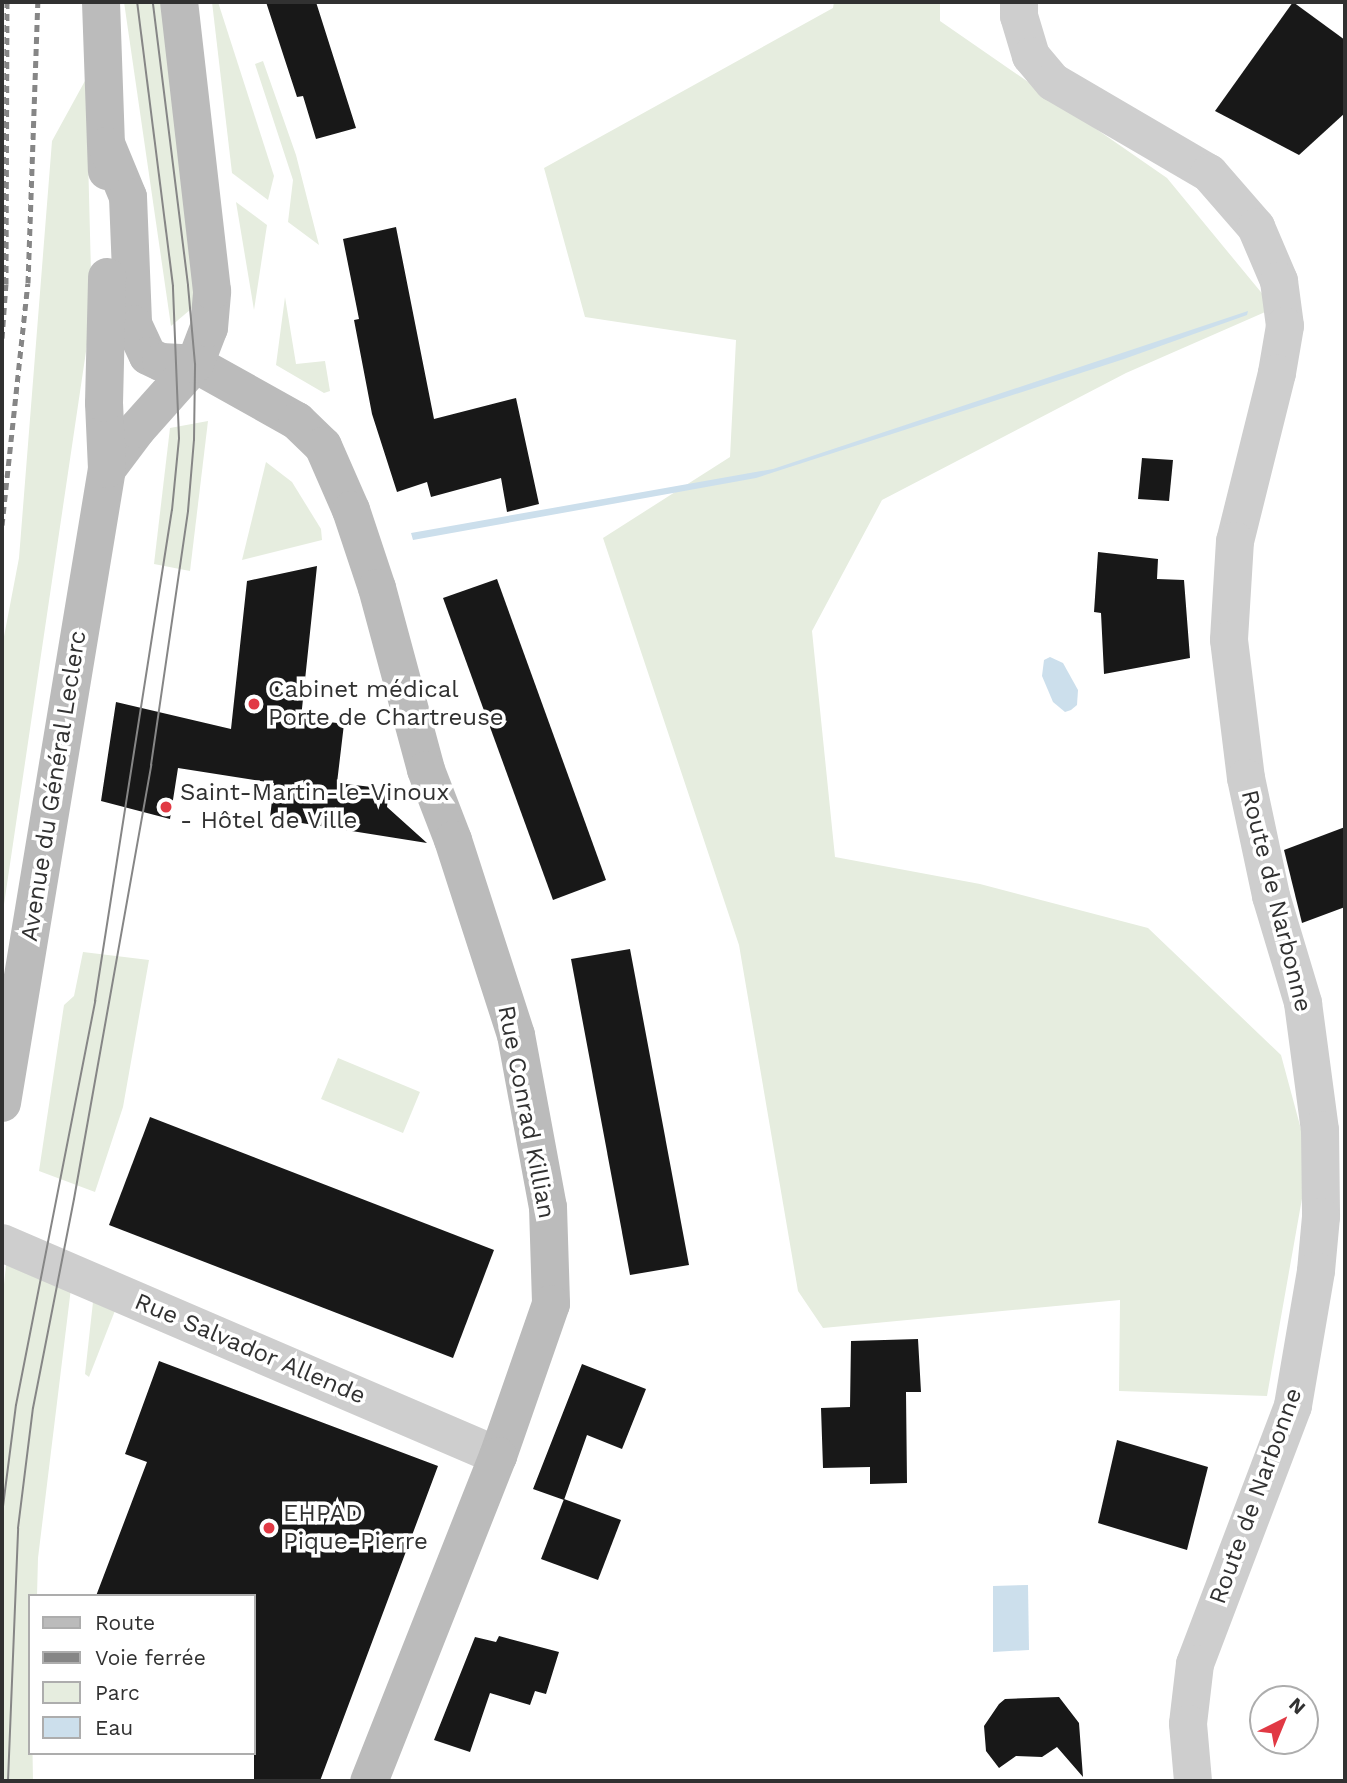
<!DOCTYPE html>
<meta charset="utf-8">
<style>
body{margin:0}
#map{position:relative;width:1347px;height:1783px;overflow:hidden;background:#fff;font-family:"Work Sans",sans-serif}
div>[style]{position:absolute}
.green>*{inset:0;background:#e6eddf}
.water>*{inset:0;background:#ccdfec}
.building>*{inset:0;background:#181818}
.street>*{height:38px;margin:-19px;padding:0 19px;transform-origin:19px;border-radius:19px;background:#cecece}
.secondary>*{height:38px;margin:-19px;padding:0 19px;transform-origin:19px;border-radius:19px;background:#bbb}
.tram>*{height:2px;margin:-1px;padding:0 1px;transform-origin:1px;border-radius:1px;background:#868686}
.rail>*{height:5px;margin-top:-2.5px;transform-origin:0;background:repeating-linear-gradient(90deg,#868686 0 7px,transparent 0 12px)}
.dots>*{width:19px;height:19px;translate:-50% -50%;box-sizing:border-box;border:4px solid #fff;border-radius:50%}
span{translate:-50% -50%;white-space:nowrap;text-align:center;line-height:1.15;-webkit-text-stroke:7px #fff;paint-order:stroke}
.poi-label{font-size:24px;color:#313131}
.left{translate:0 -50%;text-align:left}
.street-label{font-size:24px;color:#313131}
.frame{position:absolute;inset:0;border:4px solid #313131;pointer-events:none}
.legend{position:absolute;left:28px;top:1594px;width:228px;height:161px;box-sizing:border-box;background:#fff;border:2px solid #adadad;margin:0;padding:9px 12px;list-style:none;font-size:21px;color:#313131}
.legend li{display:flex;align-items:center;gap:14px;height:35px}
.legend b{width:35px;border:2px solid #adadad}
.north{position:absolute;left:1249px;top:1685px;width:70px;height:70px;box-sizing:border-box;background:#fff;border:2px solid #adadad;border-radius:50%;rotate:43deg;font-size:19px;font-weight:700;line-height:28px;text-align:center;color:#313131}
.north::after{content:'';display:block;margin:auto;width:24px;height:32px;background:#e13944;clip-path:polygon(50% 0,100% 100%,50% 72%,0 100%)}
</style>
<div id="map">
<div class="green">
<i style="clip-path:polygon(124px 2px,164px 2px,197px 304px,171px 326px)"></i>
<i style="clip-path:polygon(212px 2px,218px 2px,274px 176px,268px 200px,232px 173px)"></i>
<i style="clip-path:polygon(834px 2px,940px 2px,940px 21px,1167px 178px,1274px 308px,1126px 373px,882px 500px,812px 631px,835px 857px,980px 884px,1148px 928px,1281px 1055px,1309px 1159px,1267px 1396px,1119px 1391px,1120px 1300px,823px 1328px,798px 1291px,739px 945px,603px 538px,730px 457px,736px 340px,585px 317px,544px 168px,833px 8px)"></i>
<i style="clip-path:polygon(263px 61px,296px 155px,319px 245px,288px 222px,293px 180px,255px 64px)"></i>
<i style="clip-path:polygon(86px 79px,92px 311px,2px 918px,2px 647px,19px 558px,52px 141px)"></i>
<i style="clip-path:polygon(236px 202px,267px 225px,254px 310px)"></i>
<i style="clip-path:polygon(285px 297px,296px 364px,325px 361px,330px 391px,324px 393px,276px 365px)"></i>
<i style="clip-path:polygon(208px 421px,190px 571px,154px 564px,170px 428px)"></i>
<i style="clip-path:polygon(266px 462px,292px 482px,321px 529px,322px 540px,242px 560px)"></i>
<i style="clip-path:polygon(83px 952px,149px 960px,123px 1107px,95px 1192px,39px 1171px,64px 1005px,74px 996px)"></i>
<i style="clip-path:polygon(338px 1058px,420px 1092px,403px 1133px,321px 1099px)"></i>
<i style="clip-path:polygon(6px 1265px,72px 1280px,38px 1558px,37px 1596px,30px 1596px,33px 1781px,2px 1781px,2px 1304px)"></i>
<i style="clip-path:polygon(94px 1293px,118px 1303px,89px 1377px,85px 1374px)"></i>
</div>
<div class="water">
<i style="clip-path:polygon(1248px 311px,1247px 315px,1124px 359px,756px 478px,413px 540px,411px 533px,773px 469px)"></i>
<i style="clip-path:polygon(1050px 657px,1063px 663px,1078px 690px,1077px 705px,1071px 710px,1065px 712px,1053px 702px,1042px 676px,1044px 660px)"></i>
<i style="clip-path:polygon(1028px 1585px,1029px 1650px,993px 1652px,993px 1586px)"></i>
</div>
<div class="building">
<i style="clip-path:polygon(266px 2px,316px 2px,356px 128px,316px 139px,303px 96px,297px 97px)"></i>
<i style="clip-path:polygon(1293px 2px,1345px 40px,1345px 113px,1299px 155px,1215px 111px)"></i>
<i style="clip-path:polygon(396px 227px,434px 419px,516px 398px,539px 504px,507px 512px,501px 478px,431px 497px,427px 482px,397px 492px,372px 414px,354px 320px,359px 319px,343px 239px)"></i>
<i style="clip-path:polygon(1142px 458px,1173px 460px,1169px 501px,1138px 499px)"></i>
<i style="clip-path:polygon(1098px 552px,1158px 559px,1157px 579px,1184px 580px,1190px 658px,1104px 674px,1101px 613px,1094px 612px)"></i>
<i style="clip-path:polygon(317px 566px,301px 718px,344px 724px,337px 783px,389px 789px,387px 807px,427px 843px,270px 818px,274px 783px,178px 768px,170px 819px,101px 801px,116px 702px,231px 729px,247px 581px)"></i>
<i style="clip-path:polygon(497px 579px,606px 880px,553px 900px,443px 598px)"></i>
<i style="clip-path:polygon(1345px 827px,1345px 907px,1302px 923px,1284px 850px)"></i>
<i style="clip-path:polygon(630px 949px,689px 1265px,630px 1275px,571px 959px)"></i>
<i style="clip-path:polygon(150px 1117px,494px 1250px,453px 1358px,109px 1225px)"></i>
<i style="clip-path:polygon(918px 1339px,921px 1392px,906px 1392px,907px 1483px,870px 1484px,870px 1467px,823px 1468px,821px 1408px,850px 1407px,851px 1341px)"></i>
<i style="clip-path:polygon(159px 1361px,438px 1466px,320px 1781px,254px 1781px,254px 1596px,96px 1596px,147px 1462px,125px 1454px)"></i>
<i style="clip-path:polygon(582px 1364px,646px 1389px,622px 1449px,587px 1435px,564px 1500px,533px 1489px)"></i>
<i style="clip-path:polygon(1117px 1440px,1208px 1467px,1187px 1550px,1098px 1523px)"></i>
<i style="clip-path:polygon(564px 1499px,621px 1520px,598px 1580px,541px 1559px)"></i>
<i style="clip-path:polygon(499px 1636px,559px 1652px,546px 1694px,535px 1691px,530px 1705px,490px 1693px,470px 1752px,434px 1740px,475px 1637px,496px 1642px)"></i>
<i style="clip-path:polygon(1059px 1697px,1079px 1723px,1083px 1777px,1057px 1747px,1042px 1757px,1016px 1756px,999px 1768px,986px 1751px,984px 1726px,999px 1704px,1005px 1699px)"></i>
</div>
<div class="street">
<i style="left:1019px;top:2px;width:14px;rotate:90deg"></i>
<i style="left:1019px;top:16px;width:42px;rotate:73.3deg"></i>
<i style="left:1031px;top:56px;width:34px;rotate:50deg"></i>
<i style="left:1053px;top:82px;width:181px;rotate:30.3deg"></i>
<i style="left:1209px;top:173px;width:72px;rotate:49deg"></i>
<i style="left:1256px;top:227px;width:59px;rotate:66.9deg"></i>
<i style="left:1279px;top:281px;width:45px;rotate:82.4deg"></i>
<i style="left:1285px;top:326px;width:48px;rotate:99.7deg"></i>
<i style="left:1277px;top:373px;width:173px;rotate:104deg"></i>
<i style="left:1235px;top:541px;width:99px;rotate:93.5deg"></i>
<i style="left:1229px;top:640px;width:139px;rotate:83deg"></i>
<i style="left:1246px;top:778px;width:121px;rotate:78deg"></i>
<i style="left:1271px;top:896px;width:112px;rotate:73.3deg"></i>
<i style="left:1303px;top:1003px;width:128px;rotate:82.4deg"></i>
<i style="left:1320px;top:1130px;width:87px;rotate:89.3deg"></i>
<i style="left:1321px;top:1217px;width:54px;rotate:95.3deg"></i>
<i style="left:1316px;top:1271px;width:137px;rotate:99.7deg"></i>
<i style="left:1293px;top:1406px;width:276px;rotate:110.8deg"></i>
<i style="left:1195px;top:1664px;width:60px;rotate:96.7deg"></i>
<i style="left:1188px;top:1724px;width:57px;rotate:85deg"></i>
<i style="left:2px;top:1243px;width:540px;rotate:23.24deg"></i>
</div>
<div class="secondary">
<i style="left:101px;top:2px;width:169px;rotate:88deg"></i>
<i style="left:107px;top:146px;width:55px;rotate:67.6deg"></i>
<i style="left:128px;top:197px;width:127px;rotate:87.7deg"></i>
<i style="left:133px;top:324px;width:35px;rotate:65deg"></i>
<i style="left:148px;top:356px;width:14px;rotate:25deg"></i>
<i style="left:161px;top:362px;width:34px;rotate:3deg"></i>
<i style="left:195px;top:364px;width:117px;rotate:29.2deg"></i>
<i style="left:297px;top:421px;width:36px;rotate:44deg"></i>
<i style="left:323px;top:446px;width:70px;rotate:66.4deg"></i>
<i style="left:351px;top:510px;width:82px;rotate:71.6deg"></i>
<i style="left:377px;top:588px;width:188px;rotate:74.9deg"></i>
<i style="left:426px;top:770px;width:75px;rotate:68.9deg"></i>
<i style="left:453px;top:840px;width:205px;rotate:72.1deg"></i>
<i style="left:516px;top:1035px;width:175px;rotate:79.5deg"></i>
<i style="left:548px;top:1207px;width:97px;rotate:88.2deg"></i>
<i style="left:551px;top:1304px;width:161px;rotate:109.2deg"></i>
<i style="left:498px;top:1456px;width:350px;rotate:111.6deg"></i>
<i style="left:107px;top:469px;width:50px;rotate:-53.1deg"></i>
<i style="left:137px;top:429px;width:87px;rotate:-48.3deg"></i>
<i style="left:195px;top:364px;width:39px;rotate:-69deg"></i>
<i style="left:209px;top:328px;width:37px;rotate:-85deg"></i>
<i style="left:212px;top:291px;width:291px;rotate:-96.5deg"></i>
<i style="left:2px;top:1103px;width:643px;rotate:-80.6deg"></i>
<i style="left:107px;top:469px;width:66px;rotate:-92.6deg"></i>
<i style="left:104px;top:403px;width:126px;rotate:-88.6deg"></i>
</div>
<div class="tram">
<i style="left:2px;top:1514px;width:110px;rotate:-82.7deg"></i>
<i style="left:16px;top:1405px;width:412px;rotate:-78.9deg"></i>
<i style="left:95px;top:1001px;width:497px;rotate:-81.1deg"></i>
<i style="left:172px;top:510px;width:72px;rotate:-84.4deg"></i>
<i style="left:179px;top:438px;width:152px;rotate:-92.3deg"></i>
<i style="left:173px;top:286px;width:286px;rotate:-97.2deg"></i>
<i style="left:8px;top:1781px;width:253px;rotate:-87.7deg"></i>
<i style="left:18px;top:1528px;width:121px;rotate:-82.9deg"></i>
<i style="left:33px;top:1408px;width:213px;rotate:-78.9deg"></i>
<i style="left:74px;top:1199px;width:441px;rotate:-79.9deg"></i>
<i style="left:151px;top:765px;width:257px;rotate:-81.7deg"></i>
<i style="left:188px;top:511px;width:71px;rotate:-85.2deg"></i>
<i style="left:194px;top:440px;width:76px;rotate:-89.2deg"></i>
<i style="left:195px;top:364px;width:79px;rotate:-95.1deg"></i>
<i style="left:188px;top:285px;width:285px;rotate:-97.1deg"></i>
</div>
<div class="rail">
<i style="left:2px;top:338px;width:54px;rotate:-85.8deg"></i>
<i style="left:6px;top:284px;width:282px;rotate:-89.8deg"></i>
<i style="left:2px;top:525px;width:243px;rotate:-83.9deg"></i>
<i style="left:28px;top:283px;width:281px;rotate:-88deg"></i>
</div>
<div class="dots">
<i style="left:254px;top:704px;background:#e13944"></i>
<i style="left:166px;top:807px;background:#e13944"></i>
<i style="left:269px;top:1528px;background:#e13944"></i>
</div>
<div class="poi-label">
<span class="left" style="left:268px;top:704px">Cabinet médical<br>Porte de Chartreuse</span>
<span class="left" style="left:180px;top:807px">Saint-Martin-le-Vinoux<br>- Hôtel de Ville</span>
<span class="left" style="left:283px;top:1528px">EHPAD<br>Pique-Pierre</span>
</div>
<div class="street-label">
<span style="left:54px;top:786px;rotate:-81deg">Avenue du Général Leclerc</span>
<span style="left:1276px;top:901px;rotate:76deg">Route de Narbonne</span>
<span style="left:526px;top:1112px;rotate:79deg">Rue Conrad Killian</span>
<span style="left:250px;top:1349px;rotate:23deg">Rue Salvador Allende</span>
<span style="left:1256px;top:1496px;rotate:-70deg">Route de Narbonne</span>
</div>
<div class="frame"></div>
<ul class="legend">
<li><b style="height:9px;background:#bbb"></b>Route</li>
<li><b style="height:9px;background:#868686"></b>Voie ferrée</li>
<li><b style="height:19px;background:#e6eddf"></b>Parc</li>
<li><b style="height:19px;background:#ccdfec"></b>Eau</li>
</ul>
<div class="north">N</div>
</div>
